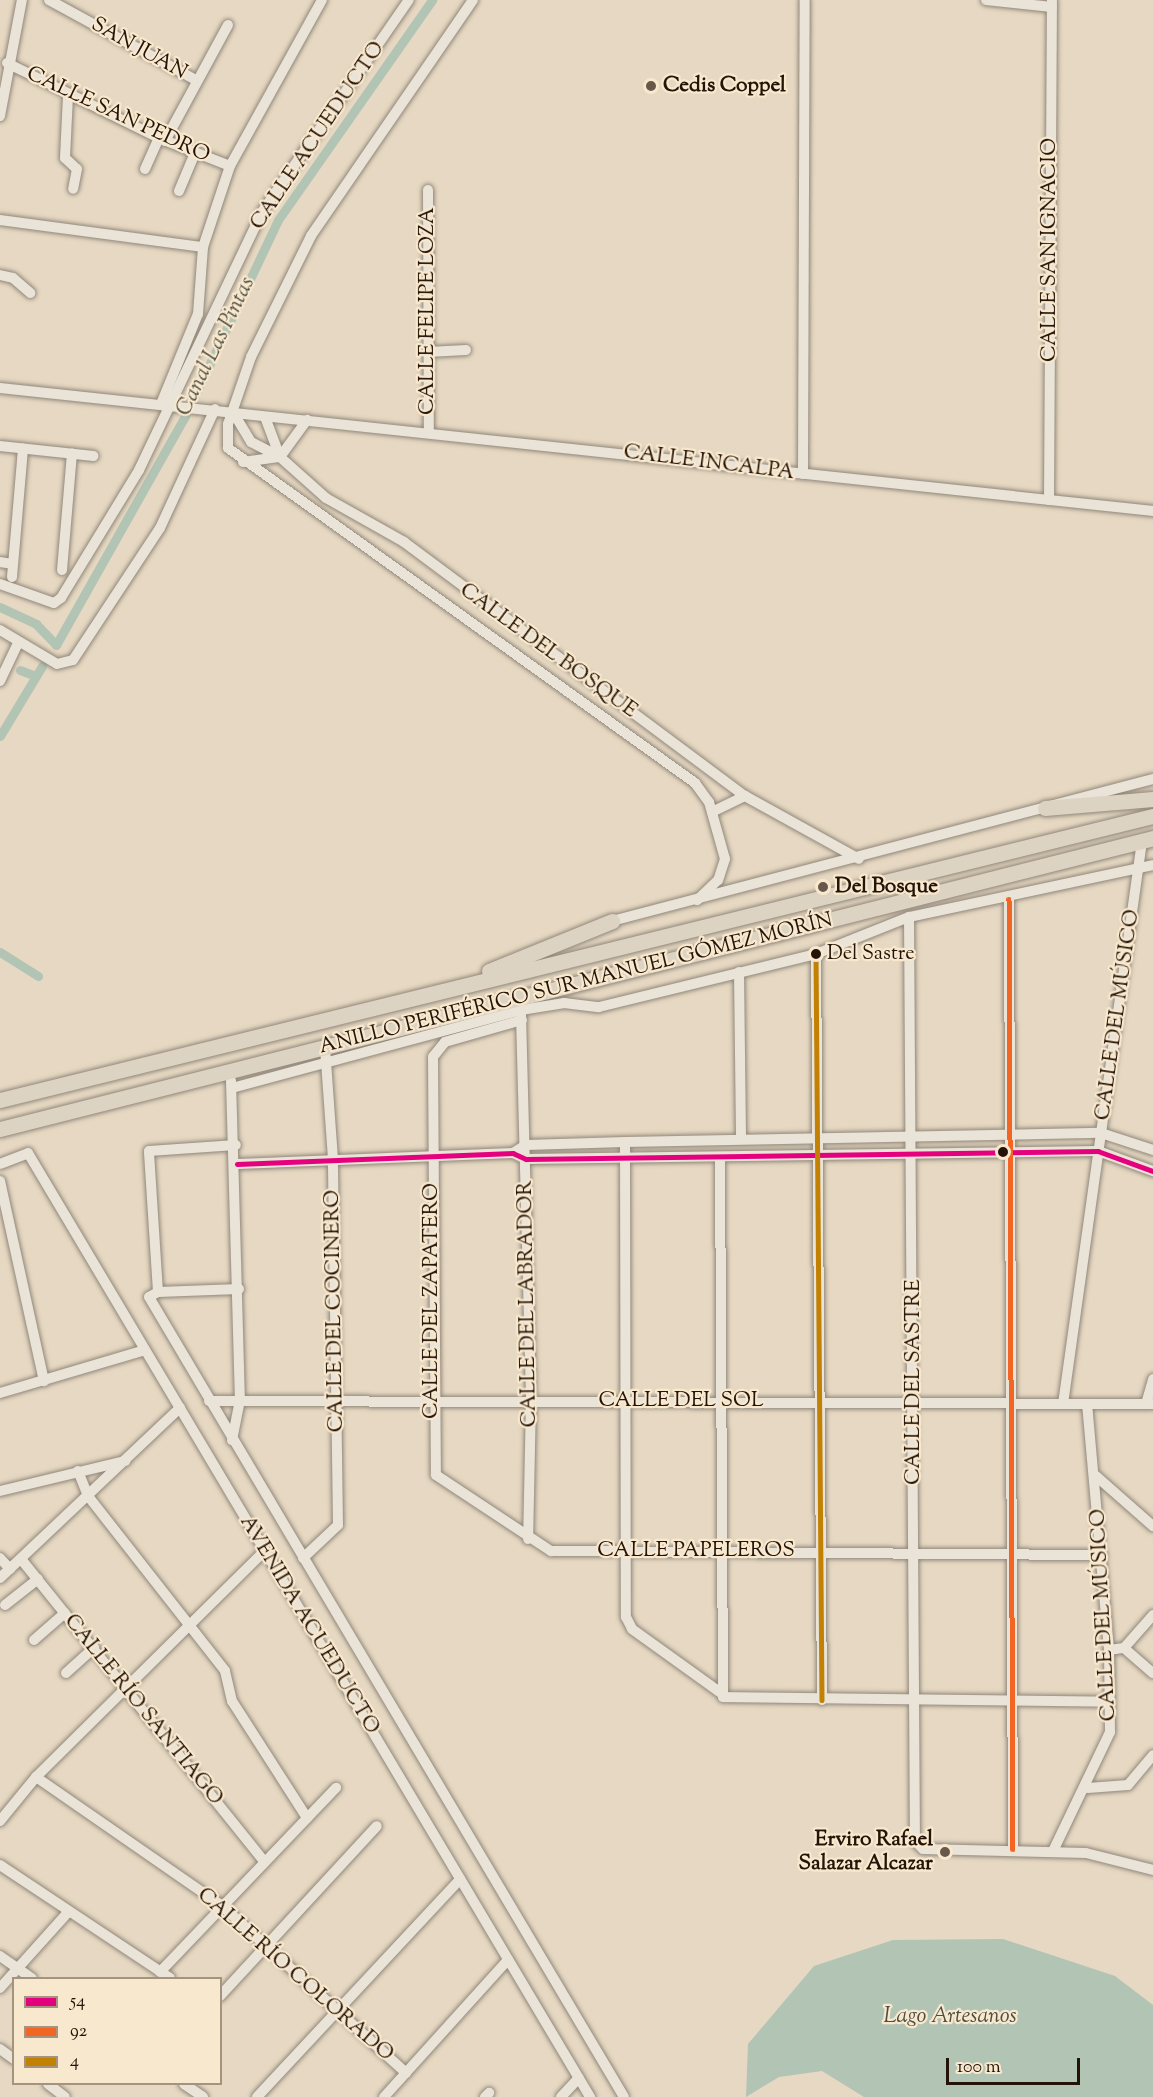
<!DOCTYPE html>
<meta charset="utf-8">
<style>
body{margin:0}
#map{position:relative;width:1153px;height:2097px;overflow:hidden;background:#e6d8c2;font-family:"Sorts Mill Goudy",serif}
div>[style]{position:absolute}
.water>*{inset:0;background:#b2c4b4}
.canal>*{height:9px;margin:-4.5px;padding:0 4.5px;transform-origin:4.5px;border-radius:4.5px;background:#b2c4b4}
.roads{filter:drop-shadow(0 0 2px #91877a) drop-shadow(0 0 2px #91877a)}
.minor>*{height:10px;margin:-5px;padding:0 5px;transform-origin:5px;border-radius:5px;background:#e9e3d8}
.highway>*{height:15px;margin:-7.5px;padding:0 7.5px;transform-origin:7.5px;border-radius:7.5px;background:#ddd3c3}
.bus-1>*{height:4.5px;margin:-2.25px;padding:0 2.25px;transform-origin:2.25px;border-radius:2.25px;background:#e5007d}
.bus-2>*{height:4.5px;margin:-2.25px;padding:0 2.25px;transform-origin:2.25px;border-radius:2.25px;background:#f26522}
.bus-3>*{height:4.5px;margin:-2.25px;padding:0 2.25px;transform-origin:2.25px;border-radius:2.25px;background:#c28102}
.dots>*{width:16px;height:16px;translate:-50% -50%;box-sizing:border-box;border:3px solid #f8e8ce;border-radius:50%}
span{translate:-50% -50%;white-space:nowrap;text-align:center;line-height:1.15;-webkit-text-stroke:4.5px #f8e8ce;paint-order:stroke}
.bus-label{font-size:20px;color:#231308}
.left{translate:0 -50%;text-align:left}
.street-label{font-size:21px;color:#231308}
.poi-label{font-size:21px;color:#231308;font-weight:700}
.right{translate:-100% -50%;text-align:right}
.water-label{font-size:22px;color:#4d4e42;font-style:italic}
.legend{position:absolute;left:12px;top:1977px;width:210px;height:108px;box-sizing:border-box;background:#f8e8ce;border:2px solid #a3937f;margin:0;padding:8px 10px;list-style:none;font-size:18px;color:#231308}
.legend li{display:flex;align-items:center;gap:12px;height:30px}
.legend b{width:30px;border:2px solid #a3937f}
.scale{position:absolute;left:946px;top:2058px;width:134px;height:27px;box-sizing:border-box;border:3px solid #231308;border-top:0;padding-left:8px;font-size:18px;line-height:21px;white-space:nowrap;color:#231308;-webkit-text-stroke:4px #f8e8ce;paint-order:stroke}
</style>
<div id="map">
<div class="water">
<i style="clip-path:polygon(1003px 1939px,1115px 1976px,1153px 2005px,1153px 2097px,864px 2097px,822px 2071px,779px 2077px,746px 2097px,748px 2044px,814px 1966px,893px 1940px)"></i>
</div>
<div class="canal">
<i style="left:0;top:607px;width:40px;rotate:25deg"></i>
<i style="left:36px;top:624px;width:29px;rotate:46deg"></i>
<i style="left:56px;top:645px;width:261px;rotate:-60.6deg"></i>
<i style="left:184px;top:418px;width:219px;rotate:-64.6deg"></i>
<i style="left:278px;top:220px;width:269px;rotate:-55deg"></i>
<i style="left:20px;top:670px;width:17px;rotate:21deg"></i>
<i style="left:0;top:736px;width:82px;rotate:-59deg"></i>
<i style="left:0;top:952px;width:45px;rotate:32.3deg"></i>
</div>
<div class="roads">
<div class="minor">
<i style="left:49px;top:0;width:167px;rotate:28.6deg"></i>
<i style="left:473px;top:0;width:286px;rotate:124.5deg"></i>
<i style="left:311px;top:236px;width:135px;rotate:116.4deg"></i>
<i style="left:251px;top:357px;width:71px;rotate:108.9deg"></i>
<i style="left:228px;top:424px;width:24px;rotate:90deg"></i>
<i style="left:228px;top:448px;width:575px;rotate:35.65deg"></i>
<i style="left:695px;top:783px;width:24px;rotate:54deg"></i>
<i style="left:709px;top:802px;width:59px;rotate:74.3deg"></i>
<i style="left:725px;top:859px;width:22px;rotate:108deg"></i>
<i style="left:718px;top:880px;width:29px;rotate:136deg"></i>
<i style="left:986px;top:0;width:66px;rotate:6.1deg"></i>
<i style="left:7px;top:63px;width:169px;rotate:26.3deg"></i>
<i style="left:159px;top:138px;width:76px;rotate:21.5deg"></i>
<i style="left:68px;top:96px;width:62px;rotate:92.8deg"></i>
<i style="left:65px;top:158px;width:16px;rotate:43deg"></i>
<i style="left:77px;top:169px;width:20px;rotate:101deg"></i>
<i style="left:0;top:116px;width:118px;rotate:-79.3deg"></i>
<i style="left:165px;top:141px;width:132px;rotate:-61.5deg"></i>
<i style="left:145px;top:169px;width:34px;rotate:-66deg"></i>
<i style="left:428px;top:190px;width:242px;rotate:89.8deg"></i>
<i style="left:179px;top:191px;width:41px;rotate:-67.2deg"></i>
<i style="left:0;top:220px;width:205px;rotate:7.6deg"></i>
<i style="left:0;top:275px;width:13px;rotate:13deg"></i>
<i style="left:13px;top:278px;width:23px;rotate:41deg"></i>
<i style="left:428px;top:352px;width:38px;rotate:-3deg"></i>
<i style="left:0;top:388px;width:1160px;rotate:6.09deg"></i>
<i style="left:161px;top:404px;width:97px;rotate:-67.7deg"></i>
<i style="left:198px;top:314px;width:67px;rotate:-85.7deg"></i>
<i style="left:203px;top:247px;width:85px;rotate:-71.6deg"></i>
<i style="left:230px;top:166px;width:190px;rotate:-61deg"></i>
<i style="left:233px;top:412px;width:35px;rotate:59deg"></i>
<i style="left:251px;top:442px;width:33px;rotate:27deg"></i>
<i style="left:265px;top:417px;width:43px;rotate:69.4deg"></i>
<i style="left:280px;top:457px;width:62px;rotate:41.7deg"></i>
<i style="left:326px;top:498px;width:90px;rotate:29.4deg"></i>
<i style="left:404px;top:542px;width:425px;rotate:36.7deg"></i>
<i style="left:745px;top:796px;width:130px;rotate:28.9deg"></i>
<i style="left:0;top:446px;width:94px;rotate:6.1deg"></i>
<i style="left:280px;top:457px;width:46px;rotate:-53.9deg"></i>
<i style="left:243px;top:462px;width:36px;rotate:-8deg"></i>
<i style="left:803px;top:474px;width:474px;rotate:-89.8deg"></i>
<i style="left:1049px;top:500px;width:500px;rotate:-89.66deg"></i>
<i style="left:0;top:562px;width:12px;rotate:9deg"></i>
<i style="left:62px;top:570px;width:117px;rotate:-85.1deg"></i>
<i style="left:12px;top:577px;width:129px;rotate:-85.1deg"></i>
<i style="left:0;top:584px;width:57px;rotate:19.4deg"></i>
<i style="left:54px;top:603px;width:9px;rotate:-36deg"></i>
<i style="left:61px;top:598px;width:150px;rotate:-58.6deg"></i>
<i style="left:139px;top:470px;width:286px;rotate:-64.5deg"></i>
<i style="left:262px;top:212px;width:258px;rotate:-55.3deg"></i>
<i style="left:0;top:630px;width:66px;rotate:30.8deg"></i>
<i style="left:57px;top:664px;width:16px;rotate:-14deg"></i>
<i style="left:73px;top:660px;width:158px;rotate:-56.6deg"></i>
<i style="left:160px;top:528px;width:131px;rotate:-65.2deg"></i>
<i style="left:0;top:681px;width:42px;rotate:-64.7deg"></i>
<i style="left:712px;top:812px;width:37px;rotate:-26deg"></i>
<i style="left:1009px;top:899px;width:950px;rotate:89.76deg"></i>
<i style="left:909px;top:917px;width:924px;rotate:89.63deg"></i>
<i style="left:915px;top:1841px;width:11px;rotate:45deg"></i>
<i style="left:923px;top:1849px;width:163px;rotate:1.4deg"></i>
<i style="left:1086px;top:1853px;width:69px;rotate:14.2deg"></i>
<i style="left:612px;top:921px;width:559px;rotate:-14.71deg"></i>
<i style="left:816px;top:954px;width:746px;rotate:89.54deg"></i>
<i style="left:739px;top:972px;width:167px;rotate:89.3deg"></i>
<i style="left:521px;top:1015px;width:385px;rotate:88.5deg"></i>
<i style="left:531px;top:1400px;width:139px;rotate:91.2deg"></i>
<i style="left:522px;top:1020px;width:80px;rotate:164.1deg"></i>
<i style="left:445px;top:1042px;width:19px;rotate:129deg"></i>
<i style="left:433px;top:1057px;width:418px;rotate:89.6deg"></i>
<i style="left:436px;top:1475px;width:138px;rotate:33.5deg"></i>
<i style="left:551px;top:1551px;width:551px;rotate:0.42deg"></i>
<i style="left:231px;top:1081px;width:319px;rotate:88.4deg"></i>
<i style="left:240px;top:1400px;width:41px;rotate:101.3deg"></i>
<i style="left:232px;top:1088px;width:299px;rotate:-15.1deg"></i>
<i style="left:521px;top:1010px;width:44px;rotate:-9.2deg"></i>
<i style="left:564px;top:1003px;width:35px;rotate:7deg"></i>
<i style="left:599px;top:1007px;width:223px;rotate:-13.7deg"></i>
<i style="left:816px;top:954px;width:100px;rotate:-21.7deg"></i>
<i style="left:909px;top:917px;width:249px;rotate:-12deg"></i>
<i style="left:625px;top:1142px;width:475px;rotate:89.9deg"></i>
<i style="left:626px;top:1617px;width:13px;rotate:63deg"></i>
<i style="left:632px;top:1629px;width:110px;rotate:35.7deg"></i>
<i style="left:513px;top:1153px;width:15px;rotate:-32deg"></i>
<i style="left:526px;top:1145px;width:99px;rotate:-1.7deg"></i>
<i style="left:625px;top:1142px;width:476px;rotate:-1.1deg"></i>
<i style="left:1101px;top:1133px;width:55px;rotate:18.1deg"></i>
<i style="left:720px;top:1157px;width:540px;rotate:89.68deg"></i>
<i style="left:723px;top:1697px;width:387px;rotate:0.7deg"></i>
<i style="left:0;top:1164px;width:30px;rotate:-21deg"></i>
<i style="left:28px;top:1153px;width:1099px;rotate:59.23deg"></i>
<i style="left:237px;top:1164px;width:276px;rotate:-2.3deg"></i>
<i style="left:513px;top:1153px;width:14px;rotate:25deg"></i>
<i style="left:526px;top:1159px;width:572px;rotate:-0.8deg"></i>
<i style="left:1098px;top:1151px;width:59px;rotate:20deg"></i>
<i style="left:0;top:1181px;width:205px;rotate:77.6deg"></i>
<i style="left:239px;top:1289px;width:81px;rotate:177.9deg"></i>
<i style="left:158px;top:1292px;width:10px;rotate:151deg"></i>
<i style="left:149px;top:1297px;width:930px;rotate:59.3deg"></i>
<i style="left:158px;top:1292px;width:141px;rotate:-93.7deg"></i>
<i style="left:149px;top:1151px;width:87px;rotate:-3.9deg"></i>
<i style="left:0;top:1393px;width:151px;rotate:-16.5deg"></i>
<i style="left:209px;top:1401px;width:944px;rotate:0.18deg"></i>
<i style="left:1063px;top:1404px;width:569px;rotate:-82.01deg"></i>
<i style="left:1146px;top:1404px;width:26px;rotate:-74deg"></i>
<i style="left:78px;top:1471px;width:27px;rotate:68deg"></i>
<i style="left:88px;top:1496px;width:222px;rotate:51.9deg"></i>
<i style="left:225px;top:1671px;width:31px;rotate:77deg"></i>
<i style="left:232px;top:1701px;width:139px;rotate:57.3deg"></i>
<i style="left:1096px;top:1476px;width:76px;rotate:41.3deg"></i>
<i style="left:0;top:1491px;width:129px;rotate:-13.5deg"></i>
<i style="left:0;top:1558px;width:15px;rotate:48deg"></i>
<i style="left:303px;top:1558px;width:48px;rotate:-43.3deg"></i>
<i style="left:338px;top:1525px;width:366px;rotate:-90.8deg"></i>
<i style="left:333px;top:1159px;width:111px;rotate:-94.1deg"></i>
<i style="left:21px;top:1559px;width:388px;rotate:51.2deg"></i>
<i style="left:0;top:1578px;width:248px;rotate:-43.4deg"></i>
<i style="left:5px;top:1605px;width:42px;rotate:-38.2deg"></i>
<i style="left:34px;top:1640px;width:41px;rotate:-41.1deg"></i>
<i style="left:1124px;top:1648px;width:44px;rotate:-48.7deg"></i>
<i style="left:1109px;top:1650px;width:15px;rotate:-8deg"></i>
<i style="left:1124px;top:1648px;width:38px;rotate:41deg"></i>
<i style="left:66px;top:1673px;width:38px;rotate:-42deg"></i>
<i style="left:36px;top:1777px;width:225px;rotate:34.7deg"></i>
<i style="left:221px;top:1905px;width:250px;rotate:42.2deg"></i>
<i style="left:1088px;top:1788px;width:40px;rotate:-4.3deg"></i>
<i style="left:1128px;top:1785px;width:39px;rotate:-50deg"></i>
<i style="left:0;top:1821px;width:57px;rotate:-50.7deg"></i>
<i style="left:36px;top:1777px;width:322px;rotate:-44.7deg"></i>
<i style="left:1054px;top:1849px;width:130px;rotate:-64.4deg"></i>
<i style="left:1110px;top:1732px;width:82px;rotate:-90.7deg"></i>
<i style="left:1109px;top:1650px;width:247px;rotate:-95.1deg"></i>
<i style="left:0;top:1865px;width:204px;rotate:33.6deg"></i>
<i style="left:0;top:1956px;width:39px;rotate:35deg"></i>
<i style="left:160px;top:1972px;width:255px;rotate:-46.3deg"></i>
<i style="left:0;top:1988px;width:103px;rotate:-48.1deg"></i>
<i style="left:220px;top:1996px;width:231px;rotate:-47.3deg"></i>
<i style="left:0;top:2049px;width:17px;rotate:36deg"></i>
<i style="left:48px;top:2084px;width:21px;rotate:37deg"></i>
<i style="left:184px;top:2084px;width:23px;rotate:34deg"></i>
<i style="left:257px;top:2097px;width:298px;rotate:-47deg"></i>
<i style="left:384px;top:2097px;width:185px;rotate:-47.9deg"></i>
<i style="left:485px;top:2097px;width:6px;rotate:-45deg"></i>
<i style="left:561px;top:2097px;width:26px;rotate:-47deg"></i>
</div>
<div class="highway">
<i style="left:1045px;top:808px;width:108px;rotate:-4.8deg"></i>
<i style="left:489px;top:971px;width:133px;rotate:-22.1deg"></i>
<i style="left:0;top:1100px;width:1187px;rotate:-13.84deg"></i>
<i style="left:0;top:1129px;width:1189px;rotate:-14.16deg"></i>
</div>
</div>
<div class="bus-1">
<i style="left:237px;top:1164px;width:276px;rotate:-2.3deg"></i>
<i style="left:513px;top:1153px;width:14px;rotate:25deg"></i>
<i style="left:526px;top:1159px;width:572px;rotate:-0.8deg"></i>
<i style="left:1098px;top:1151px;width:59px;rotate:20deg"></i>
</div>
<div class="bus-2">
<i style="left:1009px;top:899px;width:950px;rotate:89.76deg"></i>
</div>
<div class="bus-3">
<i style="left:816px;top:954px;width:746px;rotate:89.54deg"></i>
</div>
<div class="dots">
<i style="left:651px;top:86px;background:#675849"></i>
<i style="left:823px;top:887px;background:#675849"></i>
<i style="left:816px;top:954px;background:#231308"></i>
<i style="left:1003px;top:1152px;background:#231308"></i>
<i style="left:945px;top:1852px;background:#675849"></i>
</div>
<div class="bus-label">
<span class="left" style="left:827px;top:954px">Del Sastre</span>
</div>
<div class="street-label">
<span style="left:139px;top:49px;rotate:29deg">SAN JUAN</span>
<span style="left:118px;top:115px;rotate:25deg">CALLE SAN PEDRO</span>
<span style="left:318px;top:136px;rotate:-56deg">CALLE ACUEDUCTO</span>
<span style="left:1050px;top:250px;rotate:-90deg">CALLE SAN IGNACIO</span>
<span style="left:428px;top:311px;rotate:-90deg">CALLE FELIPE LOZA</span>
<span style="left:709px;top:463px;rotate:7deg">CALLE INCALPA</span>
<span style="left:548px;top:651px;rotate:36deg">CALLE DEL BOSQUE</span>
<span style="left:576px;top:984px;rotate:-14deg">ANILLO PERIFÉRICO SUR MANUEL GÓMEZ MORÍN</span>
<span style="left:1118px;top:1015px;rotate:-82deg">CALLE DEL MÚSICO</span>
<span style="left:432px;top:1301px;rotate:-90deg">CALLE DEL ZAPATERO</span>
<span style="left:528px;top:1304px;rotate:-91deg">CALLE DEL LABRADOR</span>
<span style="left:335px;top:1311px;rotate:-91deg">CALLE DEL COCINERO</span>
<span style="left:914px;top:1382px;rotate:-90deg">CALLE DEL SASTRE</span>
<span style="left:681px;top:1401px">CALLE DEL SOL</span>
<span style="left:696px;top:1551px">CALLE PAPELEROS</span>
<span style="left:1104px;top:1615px;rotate:-93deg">CALLE DEL MÚSICO</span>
<span style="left:309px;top:1625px;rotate:59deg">AVENIDA ACUEDUCTO</span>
<span style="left:143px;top:1710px;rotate:51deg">CALLE RÍO SANTIAGO</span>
<span style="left:295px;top:1975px;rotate:41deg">CALLE RÍO COLORADO</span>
</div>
<div class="poi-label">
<span class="left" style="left:663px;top:86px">Cedis Coppel</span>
<span class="left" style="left:835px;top:887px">Del Bosque</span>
<span class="right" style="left:933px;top:1852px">Erviro Rafael<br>Salazar Alcazar</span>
</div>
<div class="water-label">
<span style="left:217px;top:347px;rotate:-64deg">Canal Las Pintas</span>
<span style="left:950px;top:2018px">Lago Artesanos</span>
</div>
<ul class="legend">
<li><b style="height:8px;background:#e5007d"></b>54</li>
<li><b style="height:8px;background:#f26522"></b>92</li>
<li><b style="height:8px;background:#c28102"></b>4</li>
</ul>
<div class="scale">100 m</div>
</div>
